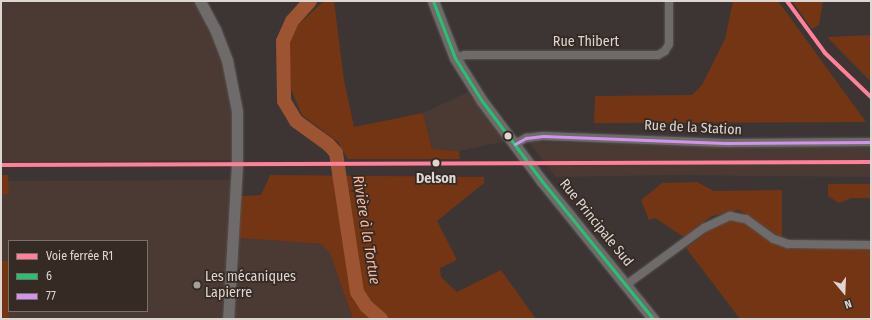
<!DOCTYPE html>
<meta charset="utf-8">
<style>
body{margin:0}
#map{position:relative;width:872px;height:320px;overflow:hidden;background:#3c3533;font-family:"Fira Sans Condensed",sans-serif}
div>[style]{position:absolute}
.built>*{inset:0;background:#4b3a33}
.green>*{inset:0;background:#743514}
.river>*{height:14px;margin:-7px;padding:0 7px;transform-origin:7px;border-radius:7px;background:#9d5433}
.roads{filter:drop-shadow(0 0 1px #585351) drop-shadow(0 0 1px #585351)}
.minor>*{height:8px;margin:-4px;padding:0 4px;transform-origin:4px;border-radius:4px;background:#6f6b6a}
.tertiary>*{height:11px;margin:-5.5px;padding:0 5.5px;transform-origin:5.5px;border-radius:5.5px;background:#6f6b6a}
.rail>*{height:2.5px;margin-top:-1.25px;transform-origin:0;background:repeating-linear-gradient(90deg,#716d6c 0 5px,transparent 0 10px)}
.bus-1>*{height:3px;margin:-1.5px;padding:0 1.5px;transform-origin:1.5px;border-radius:1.5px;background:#26c172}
.bus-2>*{height:3px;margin:-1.5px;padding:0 1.5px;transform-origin:1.5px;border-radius:1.5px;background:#d193ec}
.rail-1>*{height:4px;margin:-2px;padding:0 2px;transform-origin:2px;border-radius:2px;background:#ff8098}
.dots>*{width:11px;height:11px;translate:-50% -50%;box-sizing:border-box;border:2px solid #362a25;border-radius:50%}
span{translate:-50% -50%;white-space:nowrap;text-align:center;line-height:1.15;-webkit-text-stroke:3.5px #362a25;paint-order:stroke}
.street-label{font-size:14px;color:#ded6d3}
.stop-label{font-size:14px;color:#ded6d3;font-weight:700}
.poi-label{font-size:14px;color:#ded6d3}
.left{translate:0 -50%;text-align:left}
.water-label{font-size:15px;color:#fab79a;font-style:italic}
.frame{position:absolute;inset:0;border:2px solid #ded6d3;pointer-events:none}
.legend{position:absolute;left:8px;top:240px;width:140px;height:72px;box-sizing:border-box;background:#362a25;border:1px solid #796f6b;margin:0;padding:5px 7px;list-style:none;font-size:12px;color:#ded6d3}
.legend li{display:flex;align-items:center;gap:8px;height:20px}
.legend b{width:20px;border:1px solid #796f6b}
.north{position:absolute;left:824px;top:272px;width:40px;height:40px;-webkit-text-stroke:3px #362a25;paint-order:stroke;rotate:161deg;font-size:11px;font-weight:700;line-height:16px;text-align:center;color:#ded6d3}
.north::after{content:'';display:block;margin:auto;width:14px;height:18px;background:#ded6d3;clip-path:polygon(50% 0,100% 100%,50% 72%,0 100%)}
</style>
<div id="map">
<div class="built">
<i style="clip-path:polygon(1px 1px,196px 1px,222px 58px,233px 103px,233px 160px,1px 162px)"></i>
<i style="clip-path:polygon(468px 92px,506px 141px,459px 151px,432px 149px,423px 113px)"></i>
<i style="clip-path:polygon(529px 142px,694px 146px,871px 146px,871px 177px,674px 175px,556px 177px)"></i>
<i style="clip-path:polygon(231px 180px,222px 319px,9px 319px,9px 311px,147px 311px,147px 241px,9px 241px,9px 261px,1px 261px,1px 194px,9px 194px,8px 181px)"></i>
<i style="clip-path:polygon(239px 238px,321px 244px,330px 253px,353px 319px,234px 319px)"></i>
</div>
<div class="green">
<i style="clip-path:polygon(324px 1px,334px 1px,344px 80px,354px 127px,423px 113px,432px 149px,459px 151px,460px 159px,348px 159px,338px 142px,302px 115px,291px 89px,289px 46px,291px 35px,298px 25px)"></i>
<i style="clip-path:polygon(733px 1px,778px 1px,866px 122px,594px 123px,595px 96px,692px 95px,702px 85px,725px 39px)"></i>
<i style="clip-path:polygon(792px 1px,823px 1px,819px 25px,812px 29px)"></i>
<i style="clip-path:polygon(871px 35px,871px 82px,827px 37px)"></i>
<i style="clip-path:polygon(1px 175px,8px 175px,9px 194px,1px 194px)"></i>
<i style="clip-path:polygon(270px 175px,484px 177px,484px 183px,437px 221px,457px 260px,440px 268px,441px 277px,457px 292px,501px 270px,536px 319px,353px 319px,330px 253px,321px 244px,239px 238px,241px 196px,261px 195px)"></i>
<i style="clip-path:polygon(697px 182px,714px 191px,782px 190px,782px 238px,739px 210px,712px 216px,684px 237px,655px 218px,649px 220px,641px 200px,662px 183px)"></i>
<i style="clip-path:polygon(828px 184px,871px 184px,871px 198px,852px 198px,839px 203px,828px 196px)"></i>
<i style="clip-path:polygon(729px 220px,741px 221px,768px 240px,791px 249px,871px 247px,871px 319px,740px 319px,686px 248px,718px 224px)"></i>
<i style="clip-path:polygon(1px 261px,9px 261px,9px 319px,1px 319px)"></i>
</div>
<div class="river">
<i style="left:310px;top:1px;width:27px;rotate:132deg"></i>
<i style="left:292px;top:21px;width:22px;rotate:114deg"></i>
<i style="left:283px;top:41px;width:60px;rotate:89deg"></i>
<i style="left:284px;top:101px;width:23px;rotate:59deg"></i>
<i style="left:296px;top:121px;width:39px;rotate:36deg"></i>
<i style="left:328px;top:144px;width:12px;rotate:48deg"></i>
<i style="left:336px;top:153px;width:141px;rotate:81.4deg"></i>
<i style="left:357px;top:292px;width:17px;rotate:57deg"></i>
<i style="left:366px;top:306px;width:20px;rotate:41deg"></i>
</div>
<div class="roads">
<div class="minor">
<i style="left:455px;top:58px;width:10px;rotate:-17deg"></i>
<i style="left:465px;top:55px;width:193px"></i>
<i style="left:658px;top:55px;width:8px;rotate:-30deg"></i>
<i style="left:665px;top:51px;width:8px;rotate:-60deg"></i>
<i style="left:669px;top:44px;width:43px;rotate:-90deg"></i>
<i style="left:515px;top:144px;width:13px;rotate:-29deg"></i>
<i style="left:526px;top:138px;width:17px;rotate:-7deg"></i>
<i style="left:543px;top:136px;width:182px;rotate:2.2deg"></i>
<i style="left:725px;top:143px;width:146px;rotate:-0.4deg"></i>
<i style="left:626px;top:285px;width:97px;rotate:-36.2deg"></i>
<i style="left:704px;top:228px;width:29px;rotate:-25deg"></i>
<i style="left:730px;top:216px;width:16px;rotate:11deg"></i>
<i style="left:746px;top:219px;width:34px;rotate:36deg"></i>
<i style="left:774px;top:239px;width:15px;rotate:20deg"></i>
<i style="left:788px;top:244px;width:83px;rotate:0.7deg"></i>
</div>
<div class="tertiary">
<i style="left:200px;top:1px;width:32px;rotate:62deg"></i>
<i style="left:215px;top:29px;width:33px;rotate:69deg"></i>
<i style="left:227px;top:60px;width:52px;rotate:78.9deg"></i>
<i style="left:237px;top:111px;width:54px;rotate:90deg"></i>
<i style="left:237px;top:165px;width:154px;rotate:93.3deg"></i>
<i style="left:433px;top:1px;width:61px;rotate:68.9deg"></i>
<i style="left:455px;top:58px;width:51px;rotate:57.9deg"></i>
<i style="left:482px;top:101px;width:99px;rotate:53.2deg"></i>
<i style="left:541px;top:180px;width:179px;rotate:51.1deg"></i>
</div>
</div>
<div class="rail">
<i style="left:787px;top:1px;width:64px;rotate:53.8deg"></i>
<i style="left:825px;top:53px;width:64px;rotate:43.7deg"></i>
</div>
<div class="bus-1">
<i style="left:433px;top:1px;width:61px;rotate:68.9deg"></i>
<i style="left:455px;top:58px;width:51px;rotate:57.9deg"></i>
<i style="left:482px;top:101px;width:99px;rotate:53.2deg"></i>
<i style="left:541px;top:180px;width:179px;rotate:51.1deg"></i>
</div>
<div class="bus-2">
<i style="left:515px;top:144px;width:13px;rotate:-29deg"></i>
<i style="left:526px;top:138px;width:17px;rotate:-7deg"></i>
<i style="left:543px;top:136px;width:182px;rotate:2.2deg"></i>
<i style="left:725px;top:143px;width:146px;rotate:-0.4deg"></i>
</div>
<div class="rail-1">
<i style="left:787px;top:1px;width:64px;rotate:53.8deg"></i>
<i style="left:825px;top:53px;width:64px;rotate:43.7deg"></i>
<i style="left:1px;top:165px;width:870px;rotate:-0.2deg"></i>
</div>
<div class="dots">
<i style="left:508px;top:136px;background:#ded6d3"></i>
<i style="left:436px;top:163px;background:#ded6d3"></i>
<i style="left:197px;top:285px;background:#a59e9b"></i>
</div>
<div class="street-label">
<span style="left:586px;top:42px">Rue Thibert</span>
<span style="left:693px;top:128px;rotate:3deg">Rue de la Station</span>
<span style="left:596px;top:223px;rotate:51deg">Rue Principale Sud</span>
</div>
<div class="stop-label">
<span style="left:436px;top:179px">Delson</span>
</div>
<div class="poi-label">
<span class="left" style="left:205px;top:285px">Les mécaniques<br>Lapierre</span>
</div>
<div class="water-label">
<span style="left:366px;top:230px;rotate:81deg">Rivière à la Tortue</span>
</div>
<div class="frame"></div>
<ul class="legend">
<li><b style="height:5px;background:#ff8098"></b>Voie ferrée R1</li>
<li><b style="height:5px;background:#26c172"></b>6</li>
<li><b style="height:5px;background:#d193ec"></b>77</li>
</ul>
<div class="north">N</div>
</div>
